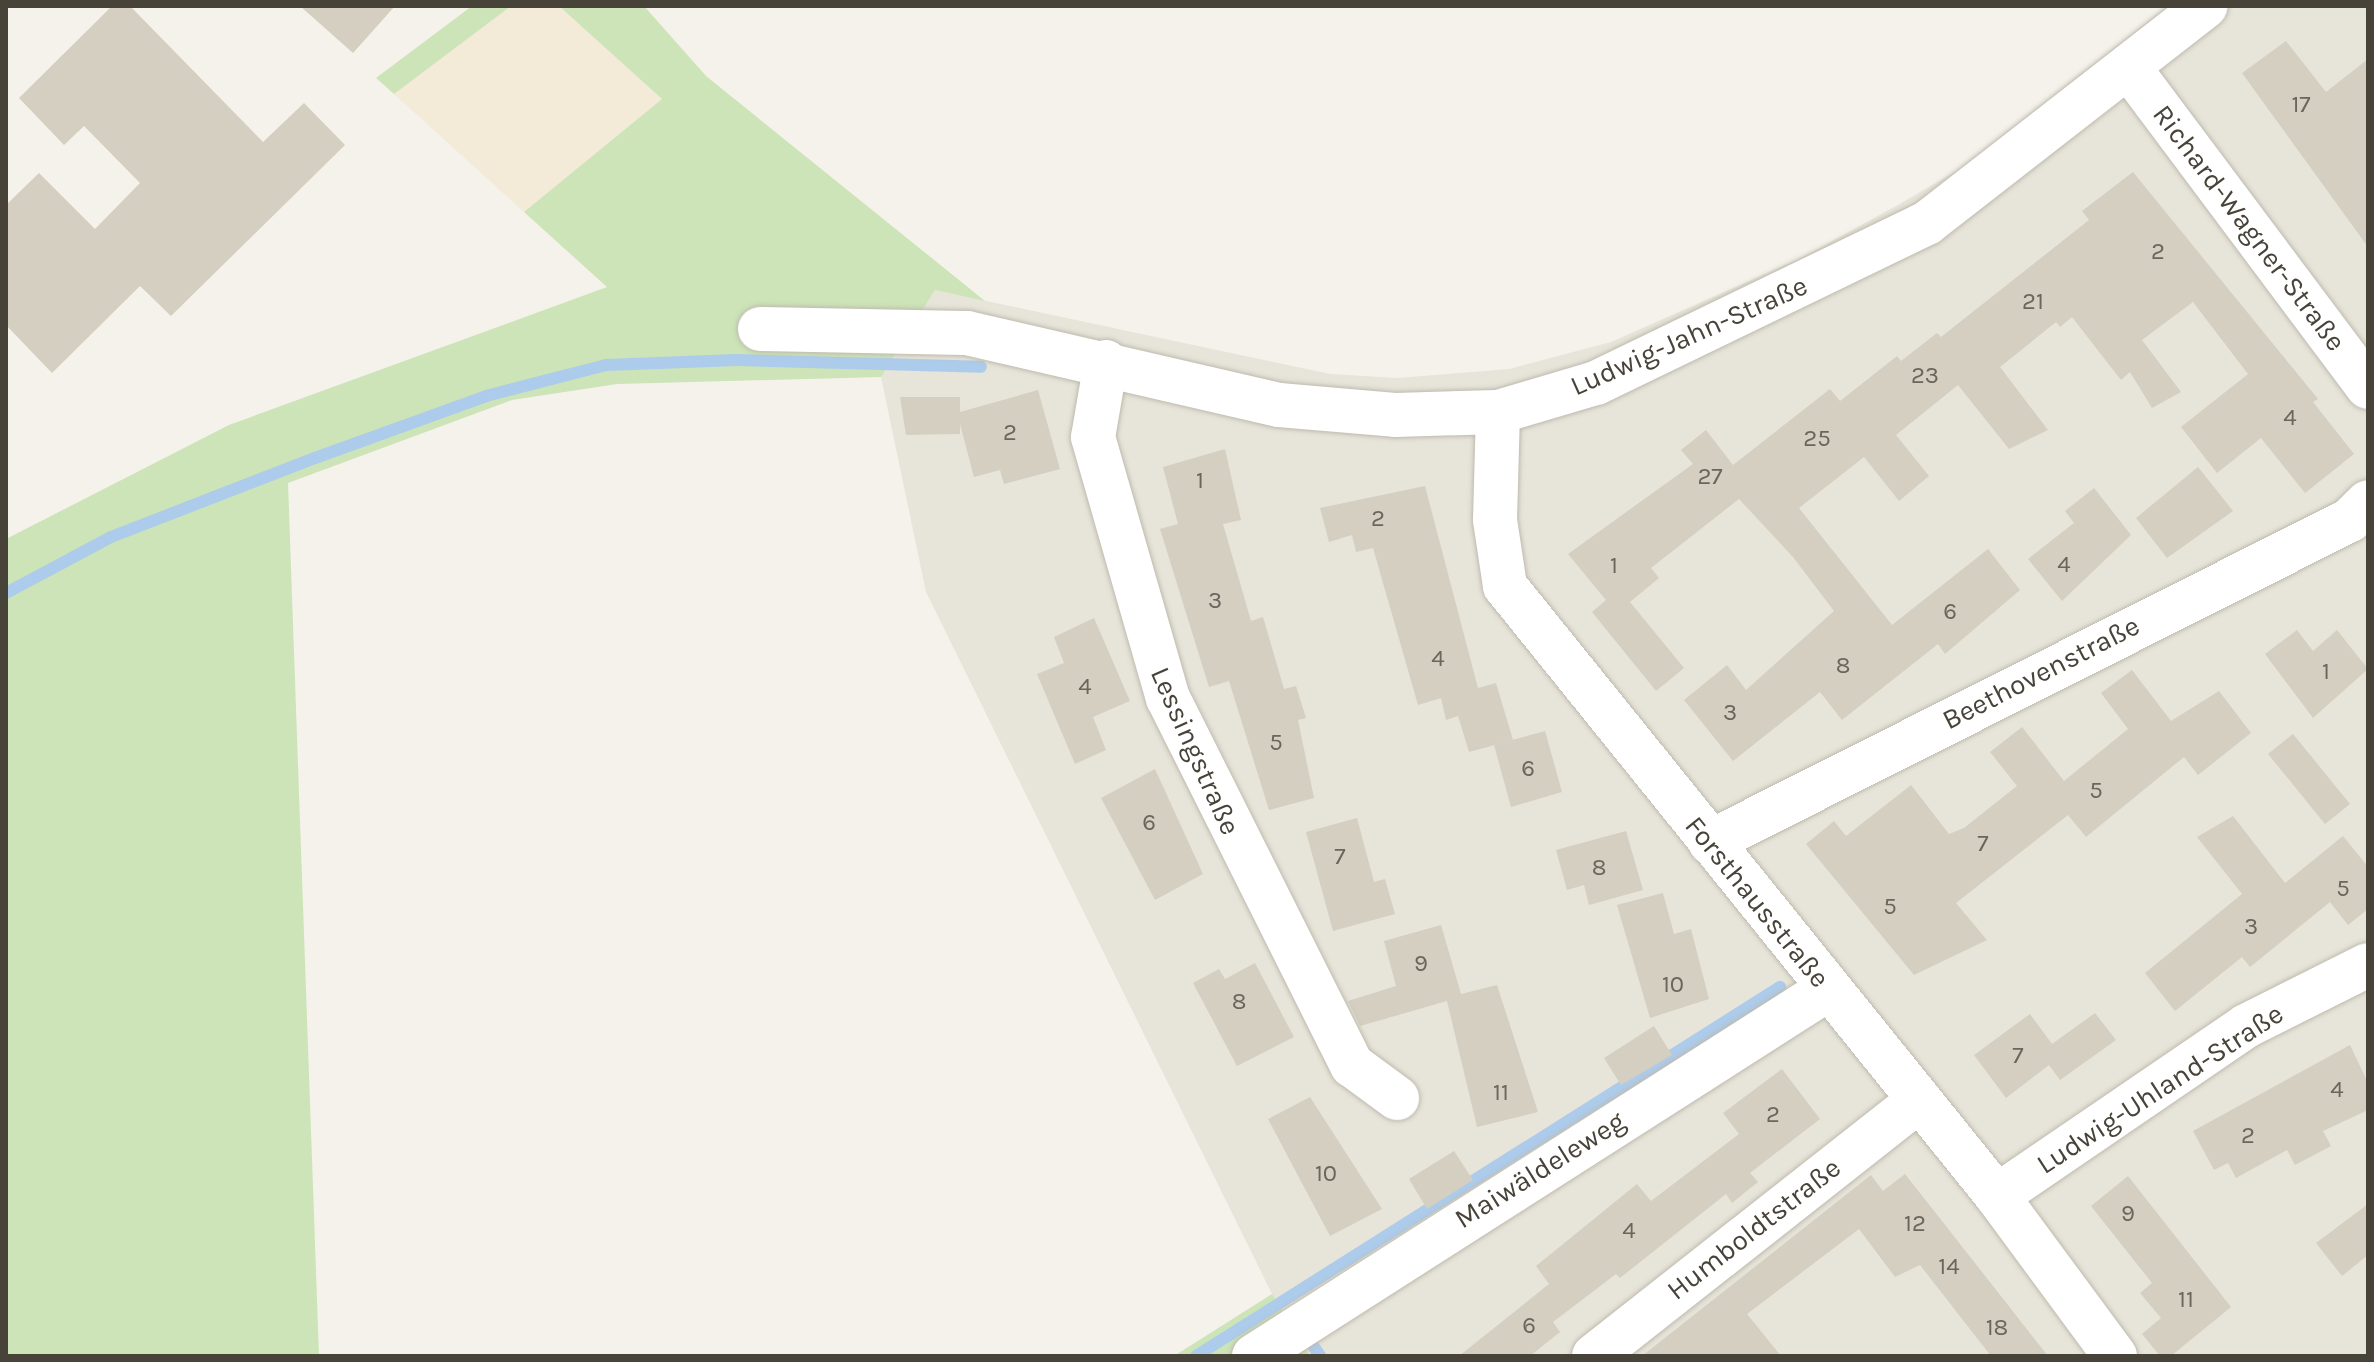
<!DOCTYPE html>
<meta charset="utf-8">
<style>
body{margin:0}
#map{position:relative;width:2374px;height:1362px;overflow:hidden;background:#f4f2eb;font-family:Karla,sans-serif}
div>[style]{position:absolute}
.residential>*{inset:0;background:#e7e4d9}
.commercial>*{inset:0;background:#f3ead8}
.green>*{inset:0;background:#cce4b7}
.stream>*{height:12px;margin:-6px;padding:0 6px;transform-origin:6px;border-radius:6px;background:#adcbea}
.building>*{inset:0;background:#d4cfc1}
.roads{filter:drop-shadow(0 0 2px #bfbaae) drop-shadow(0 0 2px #bfbaae)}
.minor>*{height:44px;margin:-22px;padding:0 22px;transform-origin:22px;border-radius:22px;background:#fff}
span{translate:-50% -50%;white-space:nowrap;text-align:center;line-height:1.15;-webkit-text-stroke:6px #fff;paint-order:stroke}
.number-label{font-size:24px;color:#6a665b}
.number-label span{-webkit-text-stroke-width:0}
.street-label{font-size:28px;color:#474339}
.frame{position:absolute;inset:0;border:8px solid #474339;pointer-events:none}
</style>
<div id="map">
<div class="residential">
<i style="clip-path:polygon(2168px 6px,2368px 6px,2368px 1356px,1310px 1356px,1272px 1294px,926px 592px,881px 377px,935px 290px,1330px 374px,1398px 378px,1509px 369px,1611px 342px,1801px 258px,1896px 206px,1958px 170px)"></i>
</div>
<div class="commercial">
<i style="clip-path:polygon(511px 6px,559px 6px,662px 99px,524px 212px,394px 94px)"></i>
</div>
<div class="green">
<i style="clip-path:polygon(472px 6px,511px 6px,394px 94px,376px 78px)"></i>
<i style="clip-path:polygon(559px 6px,644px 6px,706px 76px,985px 301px,935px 290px,881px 377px,617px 384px,512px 400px,288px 483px,319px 1356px,6px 1356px,6px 539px,229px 425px,607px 287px,524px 212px,662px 99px)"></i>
<i style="clip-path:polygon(1272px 1294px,1310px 1356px,1174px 1356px)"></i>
</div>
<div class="stream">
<i style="left:6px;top:593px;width:119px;rotate:-28.1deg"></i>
<i style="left:111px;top:537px;width:219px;rotate:-21.2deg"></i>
<i style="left:315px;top:458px;width:182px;rotate:-19.9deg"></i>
<i style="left:486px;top:396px;width:124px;rotate:-14.5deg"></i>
<i style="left:606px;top:365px;width:131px;rotate:-2.2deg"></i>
<i style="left:737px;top:360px;width:244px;rotate:1.6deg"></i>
<i style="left:1309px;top:1340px;width:19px;rotate:55deg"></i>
<i style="left:1196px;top:1356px;width:691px;rotate:-32.29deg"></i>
</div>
<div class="building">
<i style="clip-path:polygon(112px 6px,130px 6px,263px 142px,304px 103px,345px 145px,171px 316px,140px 286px,52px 373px,6px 325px,6px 205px,39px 173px,95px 229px,140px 183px,84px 126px,64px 145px,19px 98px)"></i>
<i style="clip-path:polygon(300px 6px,395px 6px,353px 53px)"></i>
<i style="clip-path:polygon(2286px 41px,2326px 92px,2368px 59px,2368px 247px,2242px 73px)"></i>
<i style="clip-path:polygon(2133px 172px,2318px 399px,2313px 402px,2354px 454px,2305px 493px,2261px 438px,2217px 473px,2181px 427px,2248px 374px,2193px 302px,2142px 340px,2181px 392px,2152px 408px,2130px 372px,2121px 380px,2072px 317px,2060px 327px,2056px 322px,2000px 367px,2048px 430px,2009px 449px,1958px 385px,1896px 435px,1929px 476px,1899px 501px,1864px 457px,1799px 508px,1892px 625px,1988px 549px,2020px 590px,1945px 654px,1938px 644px,1842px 720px,1820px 692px,1733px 761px,1684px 700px,1727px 665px,1746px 690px,1834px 611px,1793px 557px,1739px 499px,1651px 568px,1659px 578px,1630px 602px,1684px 668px,1656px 691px,1592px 612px,1606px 600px,1568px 554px,1693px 464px,1681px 450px,1706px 430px,1733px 465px,1830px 389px,1840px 401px,1897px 356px,1901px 361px,1937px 333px,1941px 337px,2089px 220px,2082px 211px)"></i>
<i style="clip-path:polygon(1038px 390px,1060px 469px,1004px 484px,1000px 470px,974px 477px,960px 424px,960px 434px,906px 435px,900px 397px,960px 397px,960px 412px)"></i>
<i style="clip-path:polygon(1225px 449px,1241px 520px,1223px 524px,1251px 621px,1263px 617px,1284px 689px,1296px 686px,1306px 718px,1298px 720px,1314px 798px,1269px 810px,1229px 681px,1209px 687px,1160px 529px,1178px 524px,1163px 467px)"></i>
<i style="clip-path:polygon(2198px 467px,2233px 511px,2167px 558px,2136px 518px)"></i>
<i style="clip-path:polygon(1425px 486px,1478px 688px,1496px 683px,1513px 740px,1469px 752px,1458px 716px,1446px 720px,1441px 698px,1418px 705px,1373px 548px,1356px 552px,1352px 535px,1329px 542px,1320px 508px)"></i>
<i style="clip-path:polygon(2094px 488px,2131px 535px,2062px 601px,2028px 559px,2074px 523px,2065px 511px)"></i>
<i style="clip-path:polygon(1094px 618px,1130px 701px,1093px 717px,1106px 750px,1075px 764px,1037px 674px,1064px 663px,1054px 637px)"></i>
<i style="clip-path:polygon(2297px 630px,2313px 651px,2337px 630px,2368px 669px,2313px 718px,2265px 654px)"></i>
<i style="clip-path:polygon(2132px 670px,2171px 721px,2219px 691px,2251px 733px,2198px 775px,2184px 757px,2086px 837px,2068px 815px,1956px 903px,1987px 940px,1914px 975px,1806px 844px,1834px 821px,1846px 836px,1911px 785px,1949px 834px,1964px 828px,2017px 786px,1990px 752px,2022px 727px,2064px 781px,2128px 729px,2101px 693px)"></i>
<i style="clip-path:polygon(1545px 731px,1562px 792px,1511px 807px,1494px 745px)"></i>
<i style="clip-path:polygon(2293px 734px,2350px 804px,2325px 824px,2268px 754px)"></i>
<i style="clip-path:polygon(1155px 769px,1203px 874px,1155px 900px,1101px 798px)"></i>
<i style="clip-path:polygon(2233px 816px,2285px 883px,2343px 836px,2368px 867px,2368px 909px,2348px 925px,2330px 902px,2250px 967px,2242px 957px,2175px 1011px,2145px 973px,2242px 894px,2197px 837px)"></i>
<i style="clip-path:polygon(1357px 818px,1374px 882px,1385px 879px,1395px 914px,1333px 931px,1306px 832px)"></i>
<i style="clip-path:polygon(1626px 831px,1643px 890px,1589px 905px,1584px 885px,1567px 890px,1556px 850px)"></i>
<i style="clip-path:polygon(1663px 893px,1674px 934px,1691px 929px,1709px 999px,1650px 1018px,1617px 905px)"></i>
<i style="clip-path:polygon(1441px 925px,1461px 994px,1497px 985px,1538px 1112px,1477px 1127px,1447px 1001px,1360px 1026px,1348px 1001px,1396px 986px,1384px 941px)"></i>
<i style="clip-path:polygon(1255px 963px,1294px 1037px,1237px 1066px,1193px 983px,1219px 969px,1225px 979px)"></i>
<i style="clip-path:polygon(2095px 1013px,2116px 1040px,2060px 1080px,2049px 1065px,2006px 1098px,1974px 1055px,2030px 1014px,2052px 1044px)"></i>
<i style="clip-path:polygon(1654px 1026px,1672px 1055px,1621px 1085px,1604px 1058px)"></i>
<i style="clip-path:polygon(2350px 1045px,2368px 1083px,2368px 1110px,2323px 1131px,2331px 1146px,2295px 1165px,2287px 1150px,2236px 1178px,2228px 1163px,2214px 1170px,2193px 1131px)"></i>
<i style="clip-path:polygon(1782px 1069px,1820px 1119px,1750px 1173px,1758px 1182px,1732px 1203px,1726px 1194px,1620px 1278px,1616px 1274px,1553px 1322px,1560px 1332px,1530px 1356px,1459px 1356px,1549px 1284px,1536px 1266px,1637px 1184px,1651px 1201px,1739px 1134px,1723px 1113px)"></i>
<i style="clip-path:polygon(1310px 1097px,1382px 1209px,1330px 1236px,1268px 1119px)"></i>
<i style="clip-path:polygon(1454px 1151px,1473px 1180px,1427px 1209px,1409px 1179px)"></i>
<i style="clip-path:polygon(1905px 1174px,2048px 1356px,1991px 1356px,1920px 1265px,1895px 1277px,1859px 1229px,1747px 1314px,1781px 1356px,1642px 1356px,1871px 1175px,1883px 1191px)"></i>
<i style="clip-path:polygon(2128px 1176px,2231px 1307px,2171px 1356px,2160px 1356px,2142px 1334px,2161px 1318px,2140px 1293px,2152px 1283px,2091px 1206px)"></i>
<i style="clip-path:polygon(2368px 1204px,2368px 1255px,2342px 1276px,2316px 1243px)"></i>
</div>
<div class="roads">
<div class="minor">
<i style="left:2130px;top:69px;width:397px;rotate:53.2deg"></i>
<i style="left:760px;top:329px;width:207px;rotate:1.1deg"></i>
<i style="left:967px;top:333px;width:320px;rotate:13deg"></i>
<i style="left:1279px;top:405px;width:116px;rotate:4.9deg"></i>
<i style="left:1395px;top:415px;width:103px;rotate:-1.7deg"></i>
<i style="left:1498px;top:412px;width:102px;rotate:-16.5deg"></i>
<i style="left:1596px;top:383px;width:368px;rotate:-25.8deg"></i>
<i style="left:1927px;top:223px;width:353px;rotate:-37.9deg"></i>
<i style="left:1106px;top:362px;width:76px;rotate:99.8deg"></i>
<i style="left:1093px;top:437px;width:272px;rotate:74deg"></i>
<i style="left:1168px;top:698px;width:411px;rotate:63.4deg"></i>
<i style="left:1352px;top:1065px;width:56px;rotate:36.3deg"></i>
<i style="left:1498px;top:412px;width:108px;rotate:91.6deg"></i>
<i style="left:1495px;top:520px;width:67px;rotate:81.4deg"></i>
<i style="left:1505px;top:586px;width:784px;rotate:51.11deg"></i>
<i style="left:1997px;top:1196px;width:199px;rotate:53.6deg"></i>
<i style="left:1710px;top:842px;width:716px;rotate:-26.71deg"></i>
<i style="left:2350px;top:520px;width:25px;rotate:-45deg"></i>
<i style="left:1997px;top:1196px;width:301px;rotate:-34.3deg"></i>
<i style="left:2246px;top:1026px;width:136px;rotate:-26.6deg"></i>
<i style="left:1254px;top:1356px;width:681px;rotate:-32.59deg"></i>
<i style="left:1594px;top:1356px;width:409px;rotate:-38.2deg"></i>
</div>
</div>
<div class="number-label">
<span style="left:2301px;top:105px">17</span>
<span style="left:2158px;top:252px">2</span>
<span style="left:2033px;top:302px">21</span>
<span style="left:1925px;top:376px">23</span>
<span style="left:2290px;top:418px">4</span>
<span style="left:1010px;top:433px">2</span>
<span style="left:1817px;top:439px">25</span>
<span style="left:1710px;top:477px">27</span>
<span style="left:1200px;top:481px">1</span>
<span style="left:1378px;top:519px">2</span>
<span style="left:2064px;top:565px">4</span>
<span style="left:1614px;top:566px">1</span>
<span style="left:1215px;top:601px">3</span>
<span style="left:1950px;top:612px">6</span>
<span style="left:1438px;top:659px">4</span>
<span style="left:1843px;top:666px">8</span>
<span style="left:2326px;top:672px">1</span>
<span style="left:1085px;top:687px">4</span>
<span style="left:1730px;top:713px">3</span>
<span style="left:1276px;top:743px">5</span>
<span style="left:1528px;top:769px">6</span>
<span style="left:2096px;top:791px">5</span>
<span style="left:1149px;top:823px">6</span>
<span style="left:1983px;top:844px">7</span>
<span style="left:1340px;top:857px">7</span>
<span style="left:1599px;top:868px">8</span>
<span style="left:2343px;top:889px">5</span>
<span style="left:1890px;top:907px">5</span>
<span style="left:2251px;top:927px">3</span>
<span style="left:1421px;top:964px">9</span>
<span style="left:1673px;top:985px">10</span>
<span style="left:1239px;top:1002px">8</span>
<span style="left:2018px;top:1056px">7</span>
<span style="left:2337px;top:1090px">4</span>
<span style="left:1501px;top:1093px">11</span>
<span style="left:1773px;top:1115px">2</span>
<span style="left:2248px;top:1136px">2</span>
<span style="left:1326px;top:1174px">10</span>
<span style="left:2128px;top:1214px">9</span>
<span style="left:1915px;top:1224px">12</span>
<span style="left:1629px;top:1231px">4</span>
<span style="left:1949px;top:1267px">14</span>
<span style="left:2186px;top:1300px">11</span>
<span style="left:1529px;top:1326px">6</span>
<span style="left:1997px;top:1328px">18</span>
</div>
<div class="street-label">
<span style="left:2249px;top:228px;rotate:53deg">Richard-Wagner-Straße</span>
<span style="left:1689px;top:336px;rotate:-24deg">Ludwig-Jahn-Straße</span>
<span style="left:2041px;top:673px;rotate:-27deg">Beethovenstraße</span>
<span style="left:1195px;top:751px;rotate:66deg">Lessingstraße</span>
<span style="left:1757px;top:902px;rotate:51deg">Forsthausstraße</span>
<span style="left:2160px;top:1089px;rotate:-33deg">Ludwig-Uhland-Straße</span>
<span style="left:1540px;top:1170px;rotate:-32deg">Maiwäldeleweg</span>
<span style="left:1754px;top:1229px;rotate:-38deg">Humboldtstraße</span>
</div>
<div class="frame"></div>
</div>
